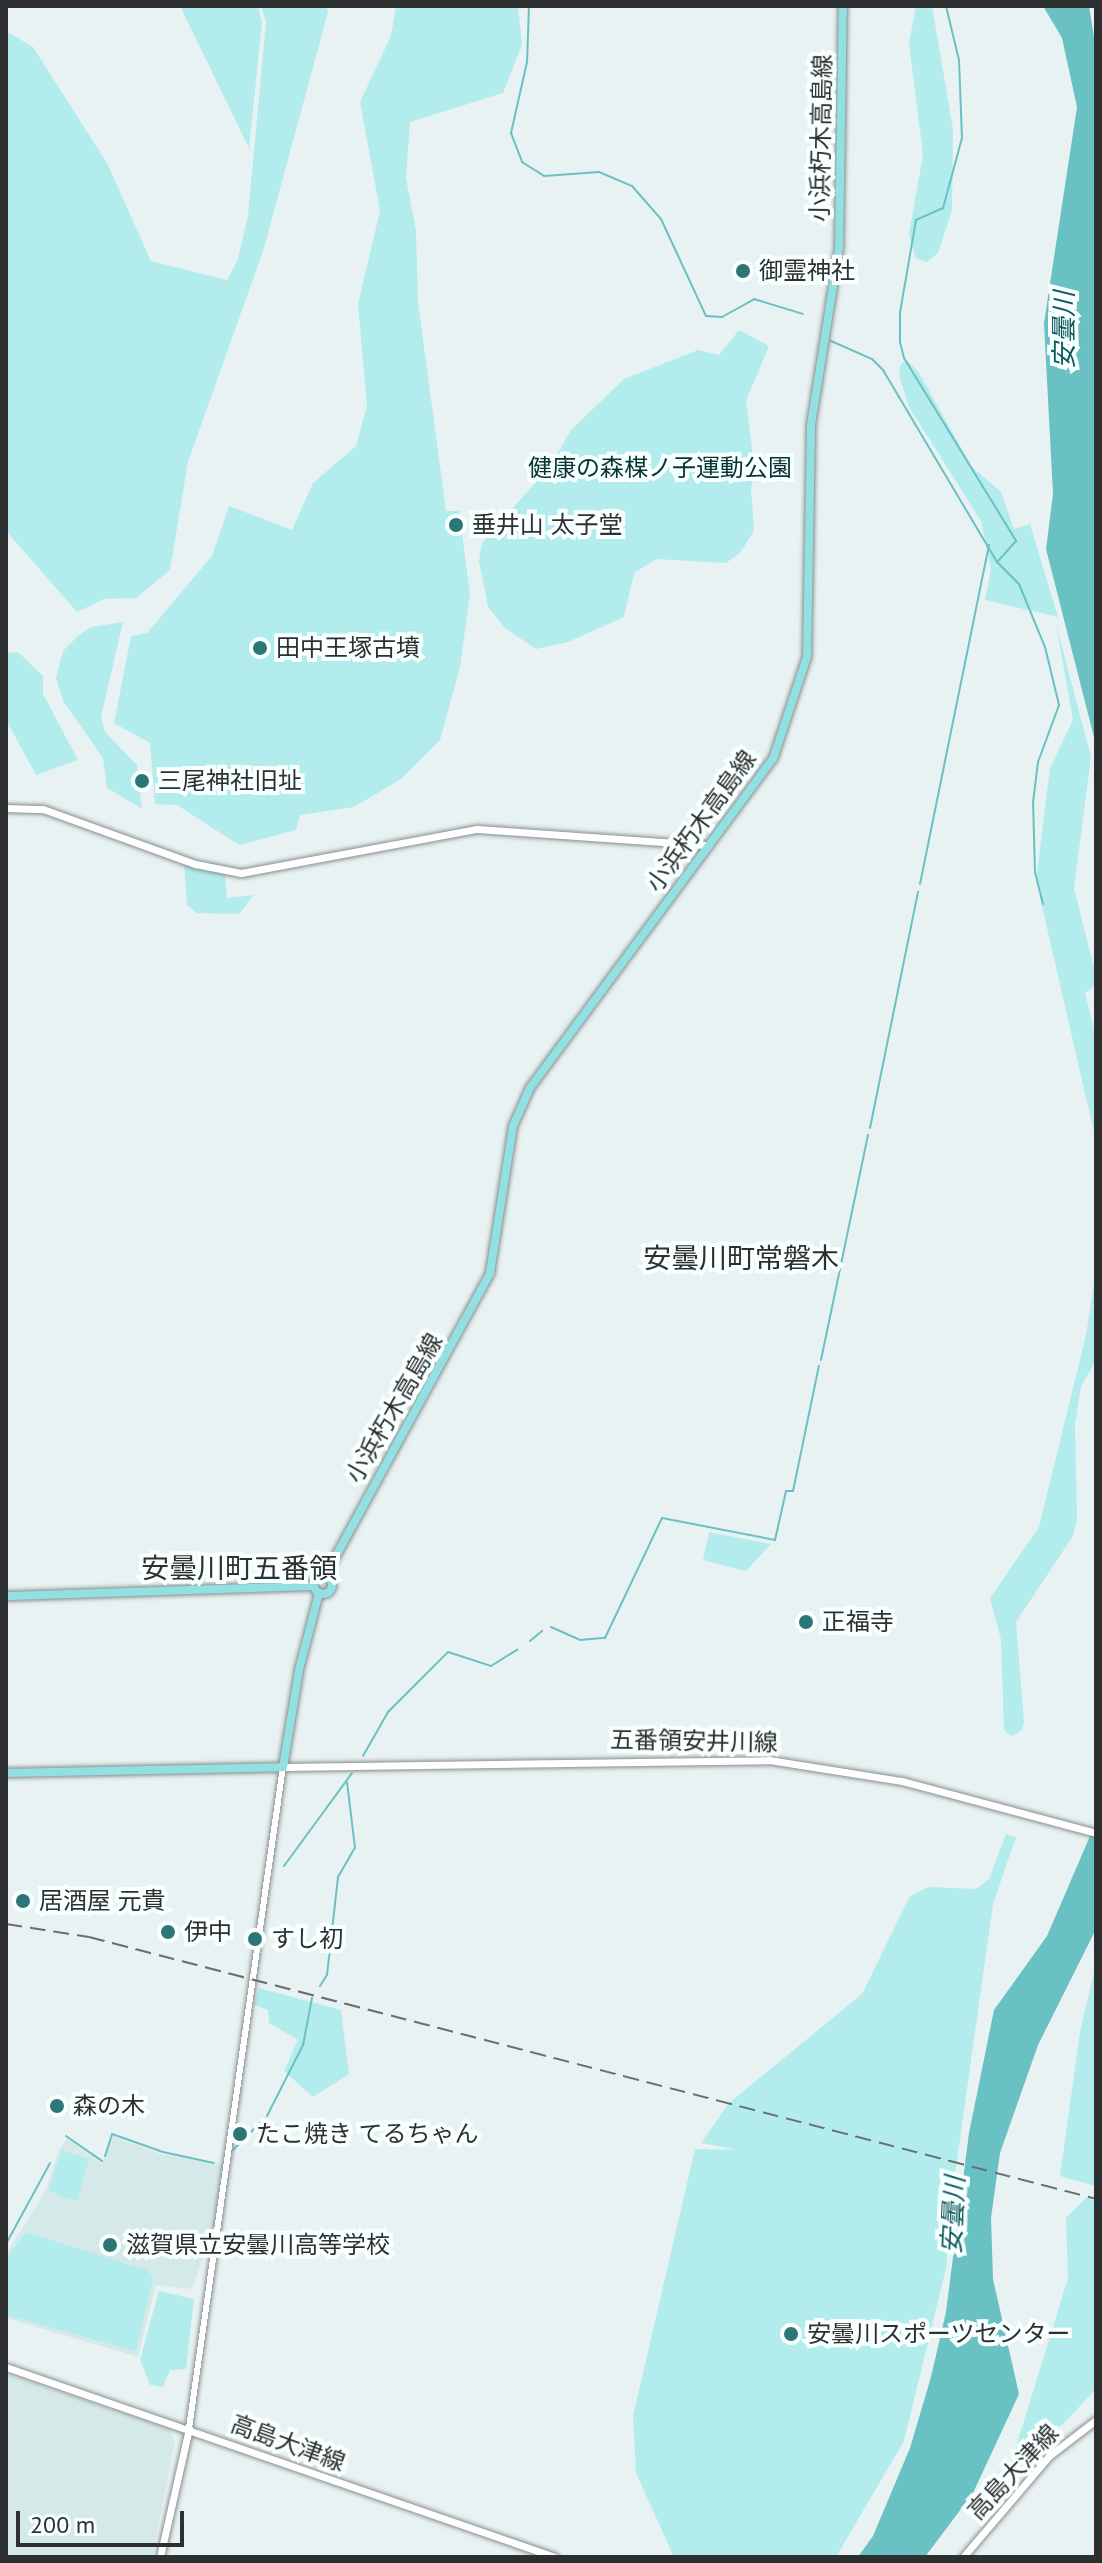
<!DOCTYPE html>
<meta charset="utf-8">
<style>
body{margin:0}
#map{position:relative;width:1102px;height:2563px;overflow:hidden;background:#e9f2f2;font-family:"PT Sans","Noto Sans JP",sans-serif}
div>[style]{position:absolute}
.built>*{inset:0;background:#d6e9e9}
.green>*{inset:0;background:#b3ecec}
.water>*{inset:0;background:#6ac1c3}
.stream>*{height:2px;margin:-1px;padding:0 1px;transform-origin:1px;border-radius:1px;background:#6ac1c3}
.roads{filter:drop-shadow(0 0 2px #878f8f) drop-shadow(0 0 2px #878f8f)}
.tertiary>*{height:6px;margin:-3px;padding:0 3px;transform-origin:3px;border-radius:3px;background:#fff}
.secondary>*{height:7px;margin:-3.5px;padding:0 3.5px;transform-origin:3.5px;border-radius:3.5px;background:#fff}
.primary>*{height:8px;margin:-4px;padding:0 4px;transform-origin:4px;border-radius:4px;background:#93e0e2}
.primary>.ring{margin:-4px;padding:0;box-sizing:content-box;background:none;border:8px solid #93e0e2;border-radius:50%}
.rail>*{height:2px;margin-top:-1px;transform-origin:0;background:repeating-linear-gradient(90deg,#696f6f 0 16px,transparent 0 24px)}
.dots>*{width:22px;height:22px;translate:-50% -50%;box-sizing:border-box;border:4px solid #f8ffff;border-radius:50%}
span{translate:-50% -50%;white-space:nowrap;text-align:center;line-height:1.15;-webkit-text-stroke:8px #f8ffff;paint-order:stroke}
.street-label{font-size:24px;color:#2c3030}
.poi-label{font-size:24px;color:#2c3030}
.left{translate:0 -50%;text-align:left}
.park-label{font-size:24px;color:#063334}
.water-label{font-size:26px;color:#0d5a5c;font-style:italic}
.quarter-label{font-size:28px;color:#2c3030}
.frame{position:absolute;inset:0;border:8px solid #2c3030;pointer-events:none}
.scale{position:absolute;left:16px;top:2511px;width:168px;height:36px;box-sizing:border-box;border:4px solid #2c3030;border-top:0;padding-left:10px;font-size:24px;line-height:28px;white-space:nowrap;color:#2c3030;-webkit-text-stroke:6px #f8ffff;paint-order:stroke}
</style>
<div id="map">
<div class="built">
<i style="clip-path:polygon(112px 2136px,161px 2154px,223px 2165px,214px 2228px,192px 2289px,156px 2285px,138px 2357px,6px 2318px,6px 2254px,45px 2192px,58px 2152px,67px 2138px,102px 2164px)"></i>
<i style="clip-path:polygon(6px 2374px,169px 2429px,175px 2442px,152px 2557px,6px 2557px)"></i>
</div>
<div class="green">
<i style="clip-path:polygon(180px 6px,258px 6px,262px 23px,249px 148px)"></i>
<i style="clip-path:polygon(261px 6px,326px 6px,328px 12px,264px 248px,188px 462px,170px 570px,136px 598px,104px 599px,77px 612px,6px 531px,6px 31px,33px 47px,107px 163px,151px 261px,227px 280px,238px 259px,248px 215px,266px 22px)"></i>
<i style="clip-path:polygon(396px 6px,518px 6px,522px 45px,503px 93px,410px 122px,406px 178px,416px 230px,418px 302px,446px 511px,459px 511px,470px 594px,460px 667px,440px 740px,401px 779px,354px 807px,300px 815px,296px 830px,239px 845px,177px 805px,155px 804px,150px 743px,114px 723px,131px 636px,147px 633px,212px 556px,229px 506px,292px 530px,313px 483px,356px 446px,367px 406px,358px 304px,380px 211px,360px 102px,391px 36px)"></i>
<i style="clip-path:polygon(916px 6px,932px 6px,953px 129px,952px 210px,938px 253px,927px 262px,916px 259px,909px 235px,923px 154px,909px 43px)"></i>
<i style="clip-path:polygon(739px 330px,769px 346px,746px 401px,755px 471px,751px 488px,754px 531px,740px 553px,726px 563px,656px 559px,634px 573px,624px 617px,568px 642px,536px 649px,505px 628px,488px 607px,479px 561px,482px 543px,551px 465px,571px 430px,624px 379px,698px 350px,719px 355px)"></i>
<i style="clip-path:polygon(907px 360px,919px 373px,972px 467px,1001px 492px,1014px 529px,1030px 524px,1058px 617px,985px 600px,991px 569px,981px 521px,909px 407px,899px 375px,900px 365px)"></i>
<i style="clip-path:polygon(123px 622px,101px 717px,105px 732px,137px 765px,142px 809px,107px 788px,103px 758px,63px 701px,56px 678px,63px 651px,79px 635px,91px 627px)"></i>
<i style="clip-path:polygon(1056px 624px,1091px 757px,1074px 888px,1096px 976px,1096px 985px,1085px 993px,1096px 1037px,1096px 1141px,1036px 880px,1050px 768px,1073px 720px)"></i>
<i style="clip-path:polygon(18px 652px,43px 676px,43px 694px,78px 760px,36px 775px,6px 720px,6px 653px)"></i>
<i style="clip-path:polygon(184px 863px,225px 874px,227px 898px,254px 895px,239px 914px,197px 913px,187px 905px)"></i>
<i style="clip-path:polygon(1096px 1271px,1096px 1361px,1081px 1386px,1075px 1425px,1077px 1519px,1073px 1536px,1016px 1622px,1024px 1722px,1022px 1730px,1012px 1736px,1004px 1730px,1001px 1640px,990px 1598px,1039px 1527px,1086px 1335px)"></i>
<i style="clip-path:polygon(709px 1532px,771px 1544px,746px 1571px,703px 1560px)"></i>
<i style="clip-path:polygon(1006px 1834px,1016px 1837px,993px 1904px,953px 2189px,946px 2188px,947px 2264px,904px 2441px,836px 2557px,674px 2557px,636px 2473px,633px 2416px,695px 2149px,737px 2150px,701px 2143px,729px 2103px,862px 1994px,910px 1896px,929px 1887px,976px 1889px,989px 1879px)"></i>
<i style="clip-path:polygon(1096px 1963px,1096px 2186px,1060px 2176px,1080px 2032px)"></i>
<i style="clip-path:polygon(259px 1988px,341px 2010px,349px 2074px,313px 2097px,284px 2071px,298px 2040px,269px 2023px,268px 2010px,254px 2005px)"></i>
<i style="clip-path:polygon(62px 2150px,89px 2159px,77px 2201px,48px 2191px)"></i>
<i style="clip-path:polygon(1087px 2197px,1096px 2202px,1096px 2389px,1063px 2424px,1011px 2463px,1068px 2278px,1066px 2218px)"></i>
<i style="clip-path:polygon(26px 2232px,149px 2271px,153px 2278px,136px 2351px,6px 2315px,6px 2259px)"></i>
<i style="clip-path:polygon(159px 2291px,194px 2299px,186px 2369px,170px 2370px,163px 2387px,150px 2385px,140px 2359px)"></i>
</div>
<div class="water">
<i style="clip-path:polygon(1043px 6px,1089px 6px,1096px 49px,1096px 745px,1046px 549px,1053px 494px,1044px 323px,1077px 107px,1062px 38px)"></i>
<i style="clip-path:polygon(1096px 1822px,1096px 1929px,1038px 2045px,1000px 2153px,991px 2218px,993px 2279px,1019px 2394px,973px 2493px,925px 2557px,858px 2557px,873px 2536px,910px 2448px,931px 2377px,946px 2312px,969px 2133px,994px 2010px,1047px 1936px)"></i>
</div>
<div class="stream">
<i style="left:529px;top:6px;width:56px;rotate:92deg"></i>
<i style="left:527px;top:62px;width:73px;rotate:102.7deg"></i>
<i style="left:511px;top:133px;width:31px;rotate:69deg"></i>
<i style="left:522px;top:162px;width:26px;rotate:32deg"></i>
<i style="left:544px;top:176px;width:55px;rotate:-4.2deg"></i>
<i style="left:599px;top:172px;width:36px;rotate:23deg"></i>
<i style="left:632px;top:186px;width:44px;rotate:48.7deg"></i>
<i style="left:661px;top:219px;width:107px;rotate:65.1deg"></i>
<i style="left:706px;top:316px;width:16px;rotate:4deg"></i>
<i style="left:722px;top:317px;width:37px;rotate:-29deg"></i>
<i style="left:754px;top:299px;width:51px;rotate:17deg"></i>
<i style="left:946px;top:6px;width:56px;rotate:76.5deg"></i>
<i style="left:959px;top:60px;width:78px;rotate:87.8deg"></i>
<i style="left:962px;top:138px;width:73px;rotate:105.2deg"></i>
<i style="left:943px;top:208px;width:30px;rotate:156deg"></i>
<i style="left:916px;top:220px;width:94px;rotate:99.8deg"></i>
<i style="left:900px;top:313px;width:29px;rotate:90deg"></i>
<i style="left:900px;top:342px;width:16px;rotate:76deg"></i>
<i style="left:904px;top:358px;width:215px;rotate:58.5deg"></i>
<i style="left:1016px;top:541px;width:27px;rotate:132deg"></i>
<i style="left:831px;top:341px;width:45px;rotate:23.7deg"></i>
<i style="left:872px;top:359px;width:16px;rotate:45deg"></i>
<i style="left:883px;top:370px;width:223px;rotate:59.3deg"></i>
<i style="left:997px;top:562px;width:31px;rotate:45deg"></i>
<i style="left:1019px;top:584px;width:68px;rotate:67.6deg"></i>
<i style="left:1045px;top:647px;width:60px;rotate:76.4deg"></i>
<i style="left:1059px;top:705px;width:61px;rotate:110.2deg"></i>
<i style="left:1038px;top:762px;width:39px;rotate:97deg"></i>
<i style="left:1033px;top:801px;width:71px;rotate:88.4deg"></i>
<i style="left:1035px;top:872px;width:33px;rotate:76deg"></i>
<i style="left:920px;top:884px;width:346px;rotate:-78.5deg"></i>
<i style="left:870px;top:1128px;width:241px;rotate:-78.5deg"></i>
<i style="left:821px;top:1360px;width:230px;rotate:-78.2deg"></i>
<i style="left:551px;top:1627px;width:32px;rotate:24deg"></i>
<i style="left:580px;top:1640px;width:25px;rotate:-5deg"></i>
<i style="left:605px;top:1638px;width:133px;rotate:-64.6deg"></i>
<i style="left:662px;top:1518px;width:115px;rotate:11deg"></i>
<i style="left:775px;top:1540px;width:50px;rotate:-77.3deg"></i>
<i style="left:786px;top:1491px;width:7px"></i>
<i style="left:793px;top:1491px;width:128px;rotate:-78.3deg"></i>
<i style="left:530px;top:1641px;width:16px;rotate:-40deg"></i>
<i style="left:363px;top:1756px;width:51px;rotate:-60.4deg"></i>
<i style="left:388px;top:1712px;width:85px;rotate:-45deg"></i>
<i style="left:448px;top:1652px;width:45px;rotate:18deg"></i>
<i style="left:491px;top:1666px;width:31px;rotate:-32deg"></i>
<i style="left:284px;top:1866px;width:115px;rotate:-53.8deg"></i>
<i style="left:320px;top:1986px;width:13px;rotate:-58deg"></i>
<i style="left:327px;top:1975px;width:99px;rotate:-83.6deg"></i>
<i style="left:338px;top:1877px;width:34px;rotate:-60deg"></i>
<i style="left:355px;top:1848px;width:66px;rotate:-96.9deg"></i>
<i style="left:267px;top:2116px;width:80px;rotate:-63.1deg"></i>
<i style="left:303px;top:2045px;width:48px;rotate:-79.2deg"></i>
<i style="left:66px;top:2136px;width:44px;rotate:34.8deg"></i>
<i style="left:233px;top:2150px;width:41px;rotate:-45deg"></i>
<i style="left:105px;top:2156px;width:23px;rotate:-72deg"></i>
<i style="left:112px;top:2134px;width:54px;rotate:19.4deg"></i>
<i style="left:163px;top:2152px;width:52px;rotate:12.2deg"></i>
<i style="left:6px;top:2244px;width:92px;rotate:-61.5deg"></i>
</div>
<div class="roads">
<div class="tertiary">
<i style="left:189px;top:2428px;width:668px;rotate:-81.91deg"></i>
</div>
<div class="secondary">
<i style="left:6px;top:808px;width:37px;rotate:2deg"></i>
<i style="left:43px;top:809px;width:162px;rotate:19.9deg"></i>
<i style="left:195px;top:864px;width:47px;rotate:11.1deg"></i>
<i style="left:241px;top:873px;width:240px;rotate:-10.6deg"></i>
<i style="left:477px;top:829px;width:232px;rotate:4deg"></i>
<i style="left:283px;top:1767px;width:486px;rotate:-0.8deg"></i>
<i style="left:769px;top:1760px;width:135px;rotate:9deg"></i>
<i style="left:902px;top:1781px;width:201px;rotate:15deg"></i>
<i style="left:6px;top:2367px;width:581px;rotate:19.09deg"></i>
<i style="left:160px;top:2557px;width:132px;rotate:-77.3deg"></i>
<i style="left:963px;top:2557px;width:133px;rotate:-49.6deg"></i>
<i style="left:1049px;top:2456px;width:59px;rotate:-37.5deg"></i>
</div>
<div class="primary">
<i style="left:325px;top:1576px;width:345px;rotate:-61.4deg"></i>
<i style="left:490px;top:1273px;width:149px;rotate:-81.1deg"></i>
<i style="left:513px;top:1126px;width:42px;rotate:-65.9deg"></i>
<i style="left:530px;top:1088px;width:409px;rotate:-53.6deg"></i>
<i style="left:773px;top:759px;width:108px;rotate:-71.6deg"></i>
<i style="left:807px;top:657px;width:232px;rotate:-89deg"></i>
<i style="left:811px;top:425px;width:179px;rotate:-81deg"></i>
<i style="left:839px;top:248px;width:242px;rotate:-89.1deg"></i>
<i class="ring" style="left:314px;top:1576px;width:10px;height:10px"></i>
<i style="left:6px;top:1596px;width:308px;rotate:-1.9deg"></i>
<i style="left:6px;top:1773px;width:277px;rotate:-1.2deg"></i>
<i style="left:283px;top:1767px;width:98px;rotate:-80.6deg"></i>
<i style="left:299px;top:1670px;width:80px;rotate:-75.4deg"></i>
</div>
</div>
<div class="rail">
<i style="left:6px;top:1924px;width:84px;rotate:8.9deg"></i>
<i style="left:89px;top:1937px;width:1041px;rotate:14.58deg"></i>
</div>
<div class="dots">
<i style="left:743px;top:271px;background:#2c7677"></i>
<i style="left:456px;top:525px;background:#2c7677"></i>
<i style="left:260px;top:648px;background:#2c7677"></i>
<i style="left:142px;top:781px;background:#2c7677"></i>
<i style="left:806px;top:1622px;background:#2c7677"></i>
<i style="left:23px;top:1901px;background:#2c7677"></i>
<i style="left:168px;top:1932px;background:#2c7677"></i>
<i style="left:255px;top:1939px;background:#2c7677"></i>
<i style="left:57px;top:2106px;background:#2c7677"></i>
<i style="left:240px;top:2134px;background:#2c7677"></i>
<i style="left:110px;top:2245px;background:#2c7677"></i>
<i style="left:791px;top:2334px;background:#2c7677"></i>
</div>
<div class="street-label">
<span style="left:821px;top:138px;rotate:-89deg">小浜朽木高島線</span>
<span style="left:701px;top:821px;rotate:-54deg">小浜朽木高島線</span>
<span style="left:394px;top:1408px;rotate:-60deg">小浜朽木高島線</span>
<span style="left:694px;top:1741px;rotate:1deg">五番領安井川線</span>
<span style="left:288px;top:2443px;rotate:20deg">高島大津線</span>
<span style="left:1013px;top:2472px;rotate:-47deg">高島大津線</span>
</div>
<div class="poi-label">
<span class="left" style="left:759px;top:271px">御霊神社</span>
<span class="left" style="left:472px;top:525px">垂井山 太子堂</span>
<span class="left" style="left:276px;top:648px">田中王塚古墳</span>
<span class="left" style="left:158px;top:781px">三尾神社旧址</span>
<span class="left" style="left:822px;top:1622px">正福寺</span>
<span class="left" style="left:39px;top:1901px">居酒屋 元貴</span>
<span class="left" style="left:184px;top:1932px">伊中</span>
<span class="left" style="left:271px;top:1939px">すし初</span>
<span class="left" style="left:73px;top:2106px">森の木</span>
<span class="left" style="left:256px;top:2134px">たこ焼き てるちゃん</span>
<span class="left" style="left:126px;top:2245px">滋賀県立安曇川高等学校</span>
<span class="left" style="left:807px;top:2334px">安曇川スポーツセンター</span>
</div>
<div class="park-label">
<span style="left:660px;top:468px">健康の森楳ノ子運動公園</span>
</div>
<div class="water-label">
<span style="left:1064px;top:330px;rotate:-90deg">安曇川</span>
<span style="left:953px;top:2215px;rotate:-87deg">安曇川</span>
</div>
<div class="quarter-label">
<span style="left:741px;top:1258px">安曇川町常磐木</span>
<span style="left:239px;top:1568px">安曇川町五番領</span>
</div>
<div class="frame"></div>
<div class="scale">200 m</div>
</div>
